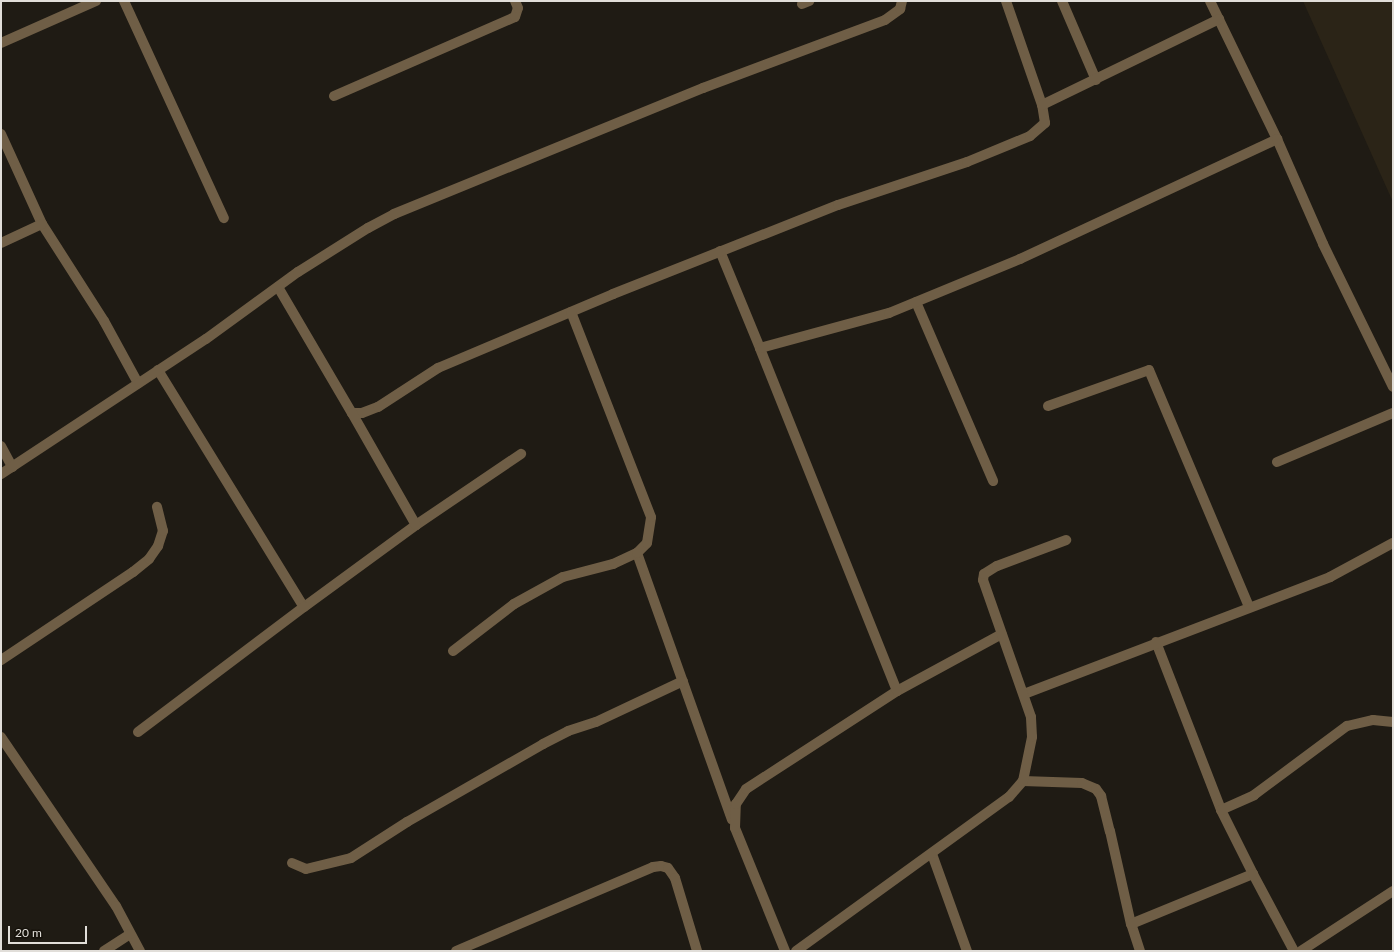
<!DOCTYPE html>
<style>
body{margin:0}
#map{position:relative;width:1394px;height:952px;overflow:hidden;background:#1f1b14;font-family:Lato,sans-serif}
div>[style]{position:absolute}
.built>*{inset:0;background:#2b2417}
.minor>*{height:10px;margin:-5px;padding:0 5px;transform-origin:5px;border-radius:5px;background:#6f5e46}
span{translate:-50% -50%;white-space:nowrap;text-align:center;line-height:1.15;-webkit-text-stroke:3px #16120b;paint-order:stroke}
.frame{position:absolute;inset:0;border:2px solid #e1ded9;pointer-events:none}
.scale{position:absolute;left:8px;top:926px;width:79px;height:18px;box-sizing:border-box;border:2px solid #e1ded9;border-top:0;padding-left:5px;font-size:12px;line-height:14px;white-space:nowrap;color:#e1ded9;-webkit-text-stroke:3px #16120b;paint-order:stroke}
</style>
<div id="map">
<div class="built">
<i style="clip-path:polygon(1303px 1px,1393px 1px,1393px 202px)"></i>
</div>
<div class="minor">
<i style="left:124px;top:1px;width:239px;rotate:65.3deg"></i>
<i style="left:1006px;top:1px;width:110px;rotate:70.9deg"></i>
<i style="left:1062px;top:1px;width:86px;rotate:66.7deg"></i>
<i style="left:1210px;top:1px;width:153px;rotate:64.1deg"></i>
<i style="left:802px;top:4px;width:8px;rotate:-23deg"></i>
<i style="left:1px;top:43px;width:104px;rotate:-23.9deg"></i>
<i style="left:334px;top:96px;width:197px;rotate:-23.6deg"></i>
<i style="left:515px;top:17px;width:9px;rotate:-72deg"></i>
<i style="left:518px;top:8px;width:8px;rotate:-113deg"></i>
<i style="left:1px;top:134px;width:99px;rotate:65.5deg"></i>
<i style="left:42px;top:224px;width:115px;rotate:57.4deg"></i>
<i style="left:104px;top:321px;width:71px;rotate:61.3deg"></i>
<i style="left:1px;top:243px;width:45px;rotate:-24.9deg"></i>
<i style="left:720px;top:251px;width:105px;rotate:67.6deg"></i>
<i style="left:278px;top:287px;width:146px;rotate:59.6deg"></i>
<i style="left:352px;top:413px;width:10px"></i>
<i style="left:362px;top:413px;width:17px;rotate:-21deg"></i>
<i style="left:378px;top:407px;width:72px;rotate:-33deg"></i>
<i style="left:438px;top:368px;width:190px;rotate:-22.9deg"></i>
<i style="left:613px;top:294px;width:242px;rotate:-21.6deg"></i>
<i style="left:838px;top:205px;width:136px;rotate:-18.4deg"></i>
<i style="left:967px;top:162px;width:68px;rotate:-22.4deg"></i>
<i style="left:1030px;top:136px;width:20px;rotate:-41deg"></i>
<i style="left:1045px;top:123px;width:18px;rotate:-99deg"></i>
<i style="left:1042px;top:105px;width:197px;rotate:-25.9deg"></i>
<i style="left:916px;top:302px;width:195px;rotate:66.7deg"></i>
<i style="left:158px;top:370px;width:278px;rotate:58.4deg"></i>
<i style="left:304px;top:607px;width:139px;rotate:-36.2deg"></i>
<i style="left:416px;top:525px;width:127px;rotate:-34.1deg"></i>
<i style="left:1048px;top:406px;width:107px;rotate:-19.6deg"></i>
<i style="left:1149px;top:370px;width:257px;rotate:67.1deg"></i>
<i style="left:352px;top:413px;width:129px;rotate:60.3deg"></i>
<i style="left:1px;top:446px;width:24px;rotate:62deg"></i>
<i style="left:1277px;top:462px;width:126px;rotate:-22.9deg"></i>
<i style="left:1px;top:474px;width:245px;rotate:-33.4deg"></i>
<i style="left:206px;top:339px;width:114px;rotate:-36.1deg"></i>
<i style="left:298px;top:272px;width:83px;rotate:-32.2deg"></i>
<i style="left:368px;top:228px;width:30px;rotate:-28deg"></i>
<i style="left:394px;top:214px;width:334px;rotate:-22.2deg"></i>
<i style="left:703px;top:88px;width:194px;rotate:-20.5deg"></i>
<i style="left:885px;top:20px;width:19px;rotate:-36deg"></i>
<i style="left:900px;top:9px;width:8px;rotate:-76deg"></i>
<i style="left:637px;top:553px;width:283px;rotate:70.4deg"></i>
<i style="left:1156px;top:642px;width:180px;rotate:68.8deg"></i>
<i style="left:1221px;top:810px;width:72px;rotate:63.4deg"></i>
<i style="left:453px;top:651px;width:77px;rotate:-37.6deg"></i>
<i style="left:514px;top:604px;width:56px;rotate:-28.9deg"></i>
<i style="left:563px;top:577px;width:52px;rotate:-14.6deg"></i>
<i style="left:613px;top:564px;width:26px;rotate:-25deg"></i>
<i style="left:637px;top:553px;width:14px;rotate:-45deg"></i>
<i style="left:647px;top:543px;width:26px;rotate:-81deg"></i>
<i style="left:651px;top:517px;width:220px;rotate:-111.3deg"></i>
<i style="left:1px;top:660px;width:159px;rotate:-33.7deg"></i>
<i style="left:133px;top:572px;width:21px;rotate:-39deg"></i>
<i style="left:149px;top:559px;width:16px;rotate:-55deg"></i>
<i style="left:158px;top:546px;width:16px;rotate:-72deg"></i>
<i style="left:163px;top:531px;width:25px;rotate:-104deg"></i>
<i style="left:897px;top:691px;width:119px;rotate:-28.5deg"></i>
<i style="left:1024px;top:694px;width:328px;rotate:-20.9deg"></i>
<i style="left:1330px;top:577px;width:72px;rotate:-28.4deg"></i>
<i style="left:138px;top:732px;width:208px;rotate:-37deg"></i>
<i style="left:1px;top:737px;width:204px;rotate:55.8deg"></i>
<i style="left:116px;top:906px;width:51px;rotate:61.9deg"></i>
<i style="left:1023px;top:781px;width:59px;rotate:1.9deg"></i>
<i style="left:1082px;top:783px;width:15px;rotate:23deg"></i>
<i style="left:1096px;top:789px;width:9px;rotate:54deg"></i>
<i style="left:1101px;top:796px;width:36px;rotate:76deg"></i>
<i style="left:1110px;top:831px;width:95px;rotate:77.3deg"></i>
<i style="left:1221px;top:810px;width:36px;rotate:-24deg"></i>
<i style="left:1254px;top:795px;width:116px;rotate:-36.6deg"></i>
<i style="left:1347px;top:726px;width:27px;rotate:-13deg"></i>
<i style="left:1373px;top:720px;width:20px;rotate:6deg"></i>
<i style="left:932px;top:854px;width:103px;rotate:70.2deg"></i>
<i style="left:292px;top:863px;width:15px;rotate:23deg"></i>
<i style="left:306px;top:869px;width:46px;rotate:-13.7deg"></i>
<i style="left:351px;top:858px;width:67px;rotate:-32.7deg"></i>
<i style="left:407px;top:822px;width:157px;rotate:-29.8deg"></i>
<i style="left:543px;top:744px;width:28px;rotate:-27deg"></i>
<i style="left:568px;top:731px;width:29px;rotate:-18deg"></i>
<i style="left:596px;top:722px;width:96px;rotate:-25.2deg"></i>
<i style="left:104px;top:951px;width:31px;rotate:-33deg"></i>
<i style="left:456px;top:951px;width:214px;rotate:-23.1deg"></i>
<i style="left:653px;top:867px;width:8px;rotate:-7deg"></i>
<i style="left:661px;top:866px;width:7px;rotate:16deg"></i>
<i style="left:668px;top:868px;width:12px;rotate:55deg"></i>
<i style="left:675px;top:878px;width:76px;rotate:73.2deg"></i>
<i style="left:785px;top:951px;width:133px;rotate:-112.1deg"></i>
<i style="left:735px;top:828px;width:24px;rotate:-88deg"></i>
<i style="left:736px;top:804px;width:18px;rotate:-56deg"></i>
<i style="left:746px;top:789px;width:180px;rotate:-33deg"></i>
<i style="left:897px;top:691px;width:369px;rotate:-111.8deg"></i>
<i style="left:760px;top:348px;width:134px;rotate:-15.2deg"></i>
<i style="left:889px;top:313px;width:142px;rotate:-22.4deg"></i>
<i style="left:1020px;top:259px;width:284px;rotate:-25deg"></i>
<i style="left:1277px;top:139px;width:115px;rotate:66.3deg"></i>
<i style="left:1323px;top:244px;width:159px;rotate:63.9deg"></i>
<i style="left:796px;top:951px;width:263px;rotate:-35.9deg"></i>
<i style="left:1009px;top:797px;width:21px;rotate:-49deg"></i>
<i style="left:1023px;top:781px;width:45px;rotate:-78.4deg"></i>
<i style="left:1032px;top:737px;width:20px;rotate:-93deg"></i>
<i style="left:1031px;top:717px;width:145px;rotate:-109.3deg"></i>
<i style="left:983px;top:580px;width:6px;rotate:-81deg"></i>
<i style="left:984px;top:574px;width:15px;rotate:-32deg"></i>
<i style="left:997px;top:566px;width:74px;rotate:-20.6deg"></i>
<i style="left:1140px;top:951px;width:28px;rotate:-108deg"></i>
<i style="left:1131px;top:924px;width:132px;rotate:-22.3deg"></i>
<i style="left:1253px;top:874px;width:87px;rotate:62deg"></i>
<i style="left:1301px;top:951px;width:110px;rotate:-33.1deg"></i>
</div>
<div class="frame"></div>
<div class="scale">20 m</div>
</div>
